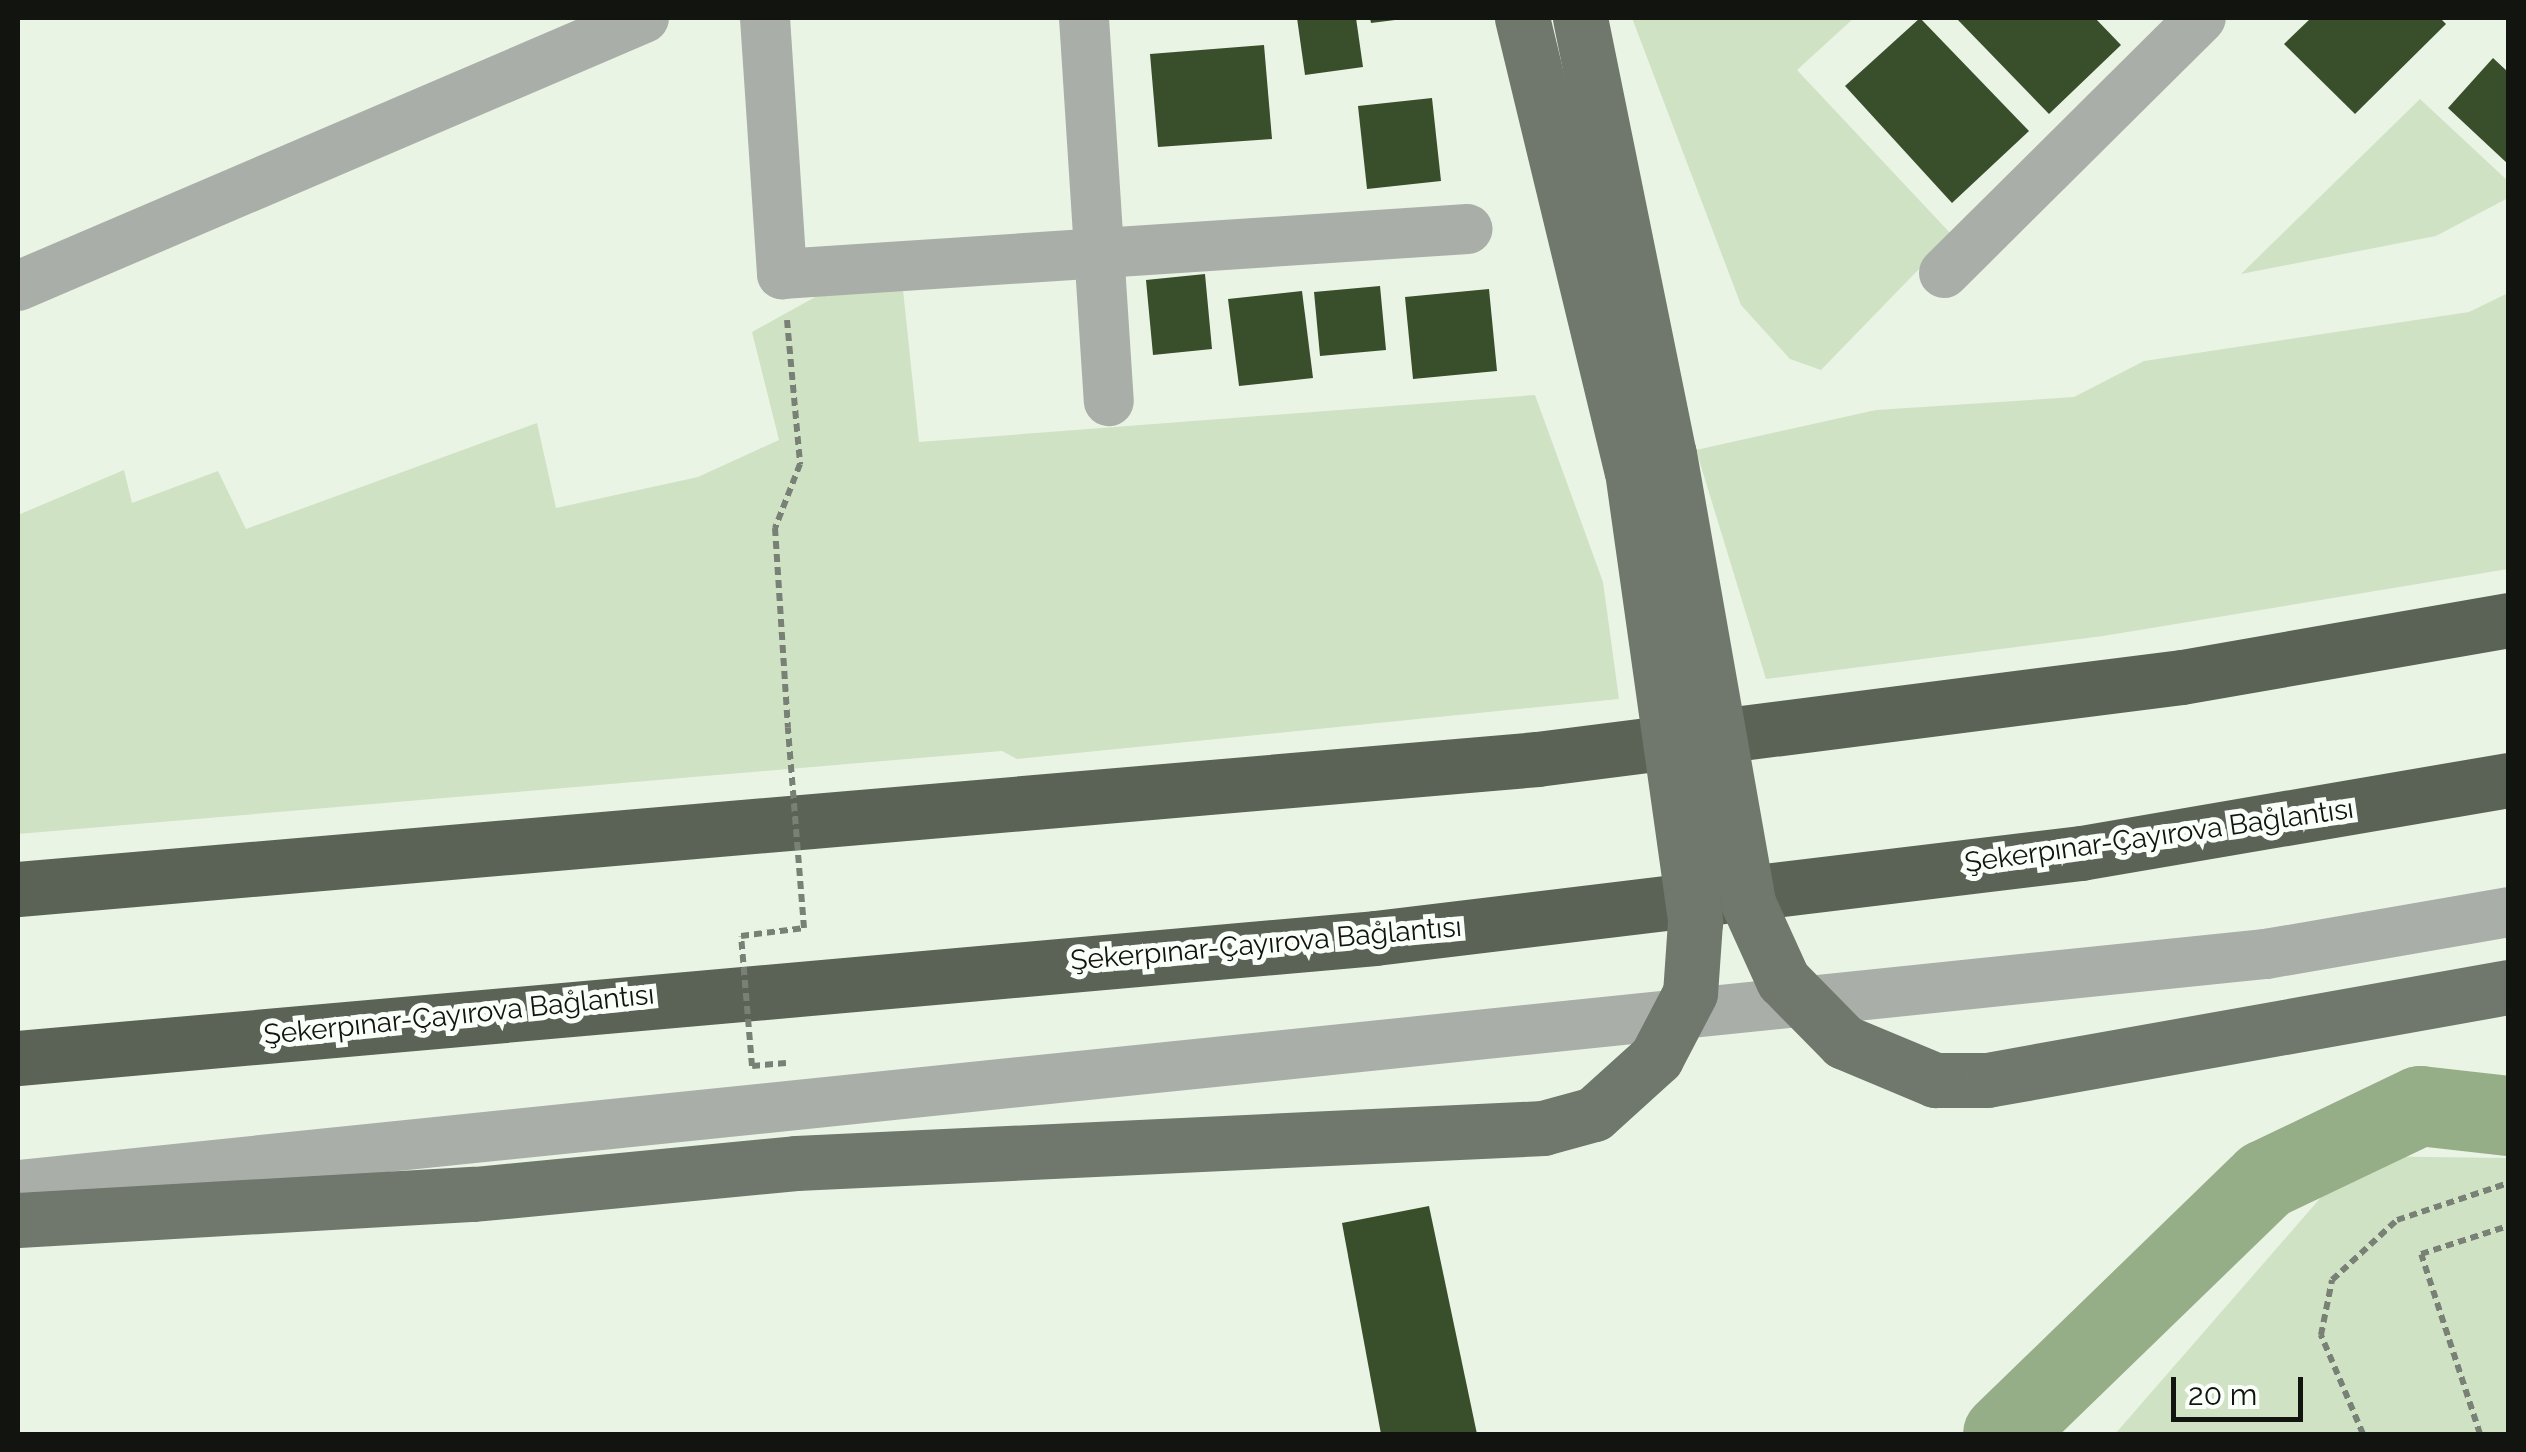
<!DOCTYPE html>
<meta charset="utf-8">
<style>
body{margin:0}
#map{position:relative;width:2526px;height:1452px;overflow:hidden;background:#eaf4e5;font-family:Raleway,sans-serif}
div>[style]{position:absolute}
.green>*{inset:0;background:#d0e2c4}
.river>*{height:80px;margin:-40px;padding:0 40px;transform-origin:40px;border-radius:40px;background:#96ae87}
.building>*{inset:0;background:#394e2b}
.path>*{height:6px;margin-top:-3px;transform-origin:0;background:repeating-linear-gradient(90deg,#798076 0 8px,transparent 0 13px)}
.minor>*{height:50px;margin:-25px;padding:0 25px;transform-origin:25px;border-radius:25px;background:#aaaea8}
.major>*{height:55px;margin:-27.5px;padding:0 27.5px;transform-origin:27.5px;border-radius:27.5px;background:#70776c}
.highway>*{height:55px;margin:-27.5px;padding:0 27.5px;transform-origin:27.5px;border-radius:27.5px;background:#5b6356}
.path-bridge>*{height:6px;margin-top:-3px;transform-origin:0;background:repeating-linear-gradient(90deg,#798076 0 8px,transparent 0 13px)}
.major-bridge>*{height:55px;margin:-27.5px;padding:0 27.5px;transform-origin:27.5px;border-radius:27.5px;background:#70776c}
span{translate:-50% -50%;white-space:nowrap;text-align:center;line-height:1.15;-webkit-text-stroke:10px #fbfff9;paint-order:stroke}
.street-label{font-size:28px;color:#11140f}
.frame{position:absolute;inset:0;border:20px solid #11140f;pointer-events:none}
.scale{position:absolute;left:2171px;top:1377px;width:132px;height:45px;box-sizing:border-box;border:5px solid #11140f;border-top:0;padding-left:12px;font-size:30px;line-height:35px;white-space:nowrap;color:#11140f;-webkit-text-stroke:8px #fbfff9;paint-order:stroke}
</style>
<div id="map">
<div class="green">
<i style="clip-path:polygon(1632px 18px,1854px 18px,1797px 70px,1952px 235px,1821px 370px,1790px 359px,1741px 305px)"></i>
<i style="clip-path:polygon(2420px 99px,2508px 181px,2508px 198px,2436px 236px,2241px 274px)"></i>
<i style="clip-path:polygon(902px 280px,919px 442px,1535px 395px,1603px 582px,1619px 699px,1017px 759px,1002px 751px,18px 834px,18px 515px,124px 470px,132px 503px,218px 471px,246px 529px,537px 423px,556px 508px,698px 477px,779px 440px,752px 332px,817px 296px)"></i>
<i style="clip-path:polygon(2508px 293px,2508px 569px,2103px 636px,1766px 679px,1696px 450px,1876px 410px,2074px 397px,2144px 361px,2469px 312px)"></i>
<i style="clip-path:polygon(2357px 1156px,2508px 1158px,2508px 1434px,2115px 1434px)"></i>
</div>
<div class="river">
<i style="left:2003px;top:1434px;width:365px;rotate:-44.1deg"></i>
<i style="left:2265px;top:1180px;width:172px;rotate:-25.5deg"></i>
<i style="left:2420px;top:1106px;width:89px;rotate:6.5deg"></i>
</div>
<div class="building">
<i style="clip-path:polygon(1297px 18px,1356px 18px,1363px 67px,1305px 75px)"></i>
<i style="clip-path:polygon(1370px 18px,1395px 18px,1395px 20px,1371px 23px)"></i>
<i style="clip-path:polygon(1920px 18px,2029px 131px,1952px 203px,1845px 86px)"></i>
<i style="clip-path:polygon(1956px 18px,2095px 18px,2121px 45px,2049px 114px)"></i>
<i style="clip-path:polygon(2311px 18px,2440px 18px,2446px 24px,2355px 114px,2284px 44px)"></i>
<i style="clip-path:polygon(1264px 45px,1272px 139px,1158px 147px,1150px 54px)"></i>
<i style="clip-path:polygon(2493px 58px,2508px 72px,2508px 164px,2448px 108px)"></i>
<i style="clip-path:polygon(1432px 98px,1441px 181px,1367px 189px,1358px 106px)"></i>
<i style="clip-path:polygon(1205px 274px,1212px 349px,1153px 355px,1146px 280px)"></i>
<i style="clip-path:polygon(1380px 286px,1386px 350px,1320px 356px,1314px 292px)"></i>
<i style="clip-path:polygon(1489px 289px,1497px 371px,1413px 379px,1405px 297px)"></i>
<i style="clip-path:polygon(1302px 291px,1313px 378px,1239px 386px,1228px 299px)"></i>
<i style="clip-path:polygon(1429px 1206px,1477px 1434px,1381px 1434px,1342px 1223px)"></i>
</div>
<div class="path">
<i style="left:787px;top:320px;width:145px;rotate:84.8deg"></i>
<i style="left:800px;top:464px;width:69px;rotate:111.3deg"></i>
<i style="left:775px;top:528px;width:200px;rotate:86.3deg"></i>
<i style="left:2363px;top:1434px;width:108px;rotate:-113deg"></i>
<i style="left:2321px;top:1335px;width:56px;rotate:-78.7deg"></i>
<i style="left:2332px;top:1280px;width:88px;rotate:-42.7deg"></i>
<i style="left:2397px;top:1220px;width:117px;rotate:-18.4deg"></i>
<i style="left:2480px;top:1434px;width:189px;rotate:-108.1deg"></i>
<i style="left:2421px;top:1254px;width:91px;rotate:-17.8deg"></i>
</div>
<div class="minor">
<i style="left:765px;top:18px;width:257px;rotate:86.2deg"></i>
<i style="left:782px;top:274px;width:687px;rotate:-3.75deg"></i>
<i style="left:1084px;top:18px;width:384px;rotate:86.3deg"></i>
<i style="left:1944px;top:273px;width:362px;rotate:-44.8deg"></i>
<i style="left:18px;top:286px;width:681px;rotate:-23.18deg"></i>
<i style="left:18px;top:1185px;width:2260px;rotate:-5.87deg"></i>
<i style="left:2266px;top:954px;width:246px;rotate:-9.8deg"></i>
</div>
<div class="major">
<i style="left:1522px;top:18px;width:466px;rotate:76.4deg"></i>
<i style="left:1580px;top:18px;width:445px;rotate:78.5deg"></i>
<i style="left:1844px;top:1042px;width:99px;rotate:22.7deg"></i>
<i style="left:1935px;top:1080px;width:52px"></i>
<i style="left:1987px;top:1080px;width:529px;rotate:-10.12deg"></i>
<i style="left:18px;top:1220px;width:457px;rotate:-3.3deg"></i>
<i style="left:474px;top:1194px;width:323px;rotate:-5.5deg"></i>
<i style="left:796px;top:1163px;width:748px;rotate:-2.68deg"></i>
<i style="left:1543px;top:1128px;width:53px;rotate:-15.4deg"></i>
<i style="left:1594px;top:1114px;width:84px;rotate:-42.1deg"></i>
</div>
<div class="highway">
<i style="left:18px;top:889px;width:1525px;rotate:-4.89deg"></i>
<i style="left:1537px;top:759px;width:650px;rotate:-7.25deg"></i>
<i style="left:2182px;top:677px;width:331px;rotate:-9.9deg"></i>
<i style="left:18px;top:1058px;width:1362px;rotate:-5.05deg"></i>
<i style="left:1375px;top:938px;width:711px;rotate:-6.87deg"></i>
<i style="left:2081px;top:853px;width:433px;rotate:-9.7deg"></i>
</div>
<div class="path-bridge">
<i style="left:786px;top:1063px;width:34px;rotate:175deg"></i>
<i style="left:752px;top:1066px;width:130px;rotate:-94.8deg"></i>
<i style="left:741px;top:936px;width:64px;rotate:-7.2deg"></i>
<i style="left:804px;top:928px;width:201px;rotate:-94.6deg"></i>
</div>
<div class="major-bridge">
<i style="left:1669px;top:454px;width:456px;rotate:80deg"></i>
<i style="left:1748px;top:903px;width:85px;rotate:65.6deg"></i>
<i style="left:1783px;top:980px;width:87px;rotate:45.5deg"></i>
<i style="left:1632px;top:471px;width:455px;rotate:82deg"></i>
<i style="left:1695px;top:922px;width:71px;rotate:94deg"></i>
<i style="left:1690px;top:993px;width:73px;rotate:117.6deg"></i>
</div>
<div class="street-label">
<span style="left:2159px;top:836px;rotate:-8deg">Şekerpınar-Çayırova Bağlantısı</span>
<span style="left:1266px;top:944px;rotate:-5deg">Şekerpınar-Çayırova Bağlantısı</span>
<span style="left:459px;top:1015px;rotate:-6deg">Şekerpınar-Çayırova Bağlantısı</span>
</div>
<div class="frame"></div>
<div class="scale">20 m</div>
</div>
